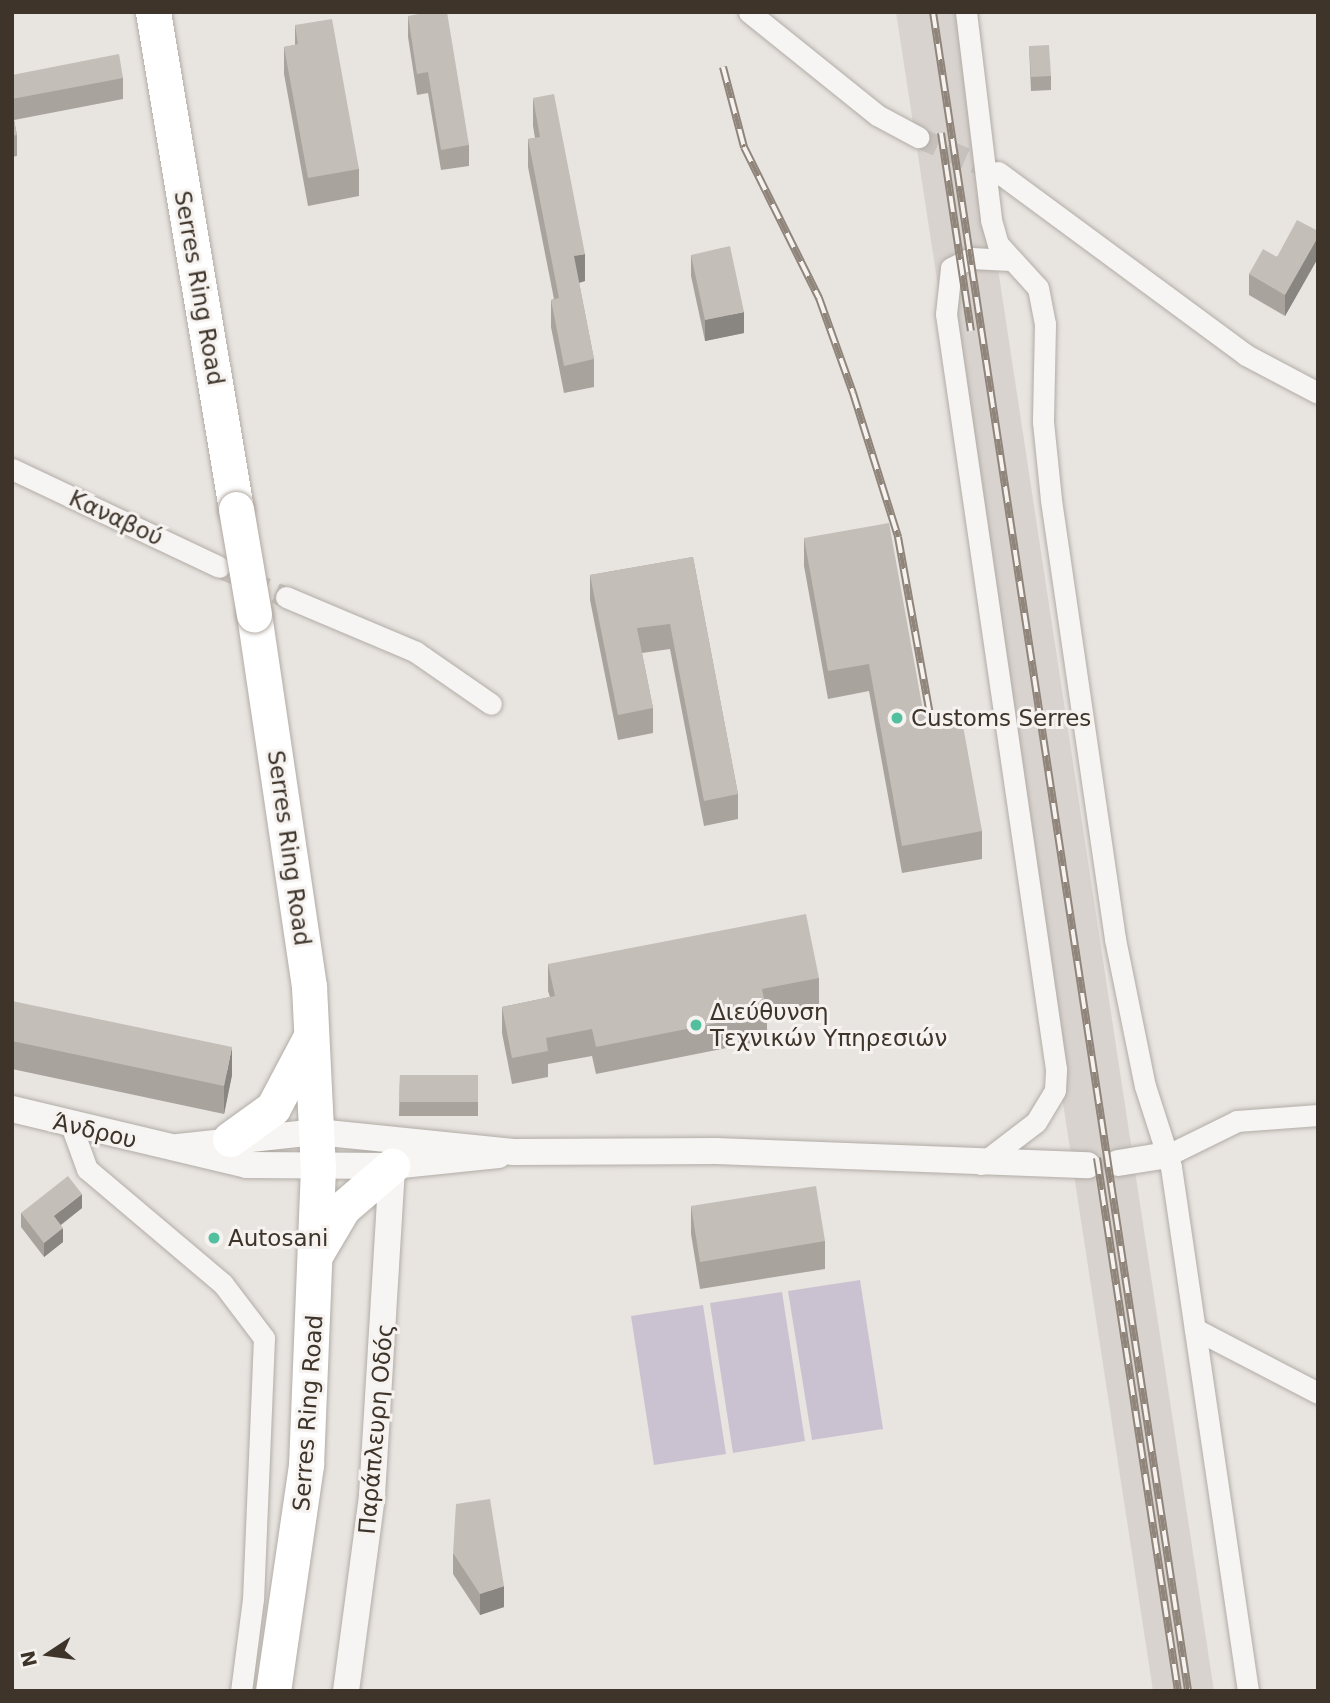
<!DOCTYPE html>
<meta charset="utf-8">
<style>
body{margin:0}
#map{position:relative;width:1330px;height:1703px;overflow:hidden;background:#e8e4e0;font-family:"DejaVu Sans",sans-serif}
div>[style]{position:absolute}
.built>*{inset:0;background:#d9d3cf}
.green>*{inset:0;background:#cbc2d1}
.minor-tunnel>*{height:21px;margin-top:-10.5px;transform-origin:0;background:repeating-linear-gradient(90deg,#c6c1bc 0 21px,transparent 0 31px)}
.roads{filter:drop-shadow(0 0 2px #b2aca6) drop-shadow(0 0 2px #b2aca6)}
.minor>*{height:21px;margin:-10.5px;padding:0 10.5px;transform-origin:10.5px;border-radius:10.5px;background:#f6f5f3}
.tertiary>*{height:26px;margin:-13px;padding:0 13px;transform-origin:13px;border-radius:13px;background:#f6f5f3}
.primary>*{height:35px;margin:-17.5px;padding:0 17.5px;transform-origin:17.5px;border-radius:17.5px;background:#fff}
.rail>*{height:8px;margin-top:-4px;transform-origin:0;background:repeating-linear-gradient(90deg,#f5f2f0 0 16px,#90857b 0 32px);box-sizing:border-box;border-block:2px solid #90857b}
.bridges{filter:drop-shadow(0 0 2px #b2a9a1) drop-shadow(0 0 2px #b2a9a1)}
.primary-bridge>*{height:35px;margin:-17.5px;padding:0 17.5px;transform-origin:17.5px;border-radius:17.5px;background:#fff}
.wall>*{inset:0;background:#a9a39e}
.shaded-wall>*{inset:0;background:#898581}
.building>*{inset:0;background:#c4beb8}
.dots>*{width:19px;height:19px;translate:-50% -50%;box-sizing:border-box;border:4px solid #f5f2f0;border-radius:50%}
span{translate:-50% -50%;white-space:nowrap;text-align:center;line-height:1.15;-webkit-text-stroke:6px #f5f2f0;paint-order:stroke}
.street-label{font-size:23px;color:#3e342a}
.poi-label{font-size:23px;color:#3e342a}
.left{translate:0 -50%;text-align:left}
.frame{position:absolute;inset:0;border:14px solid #3e342a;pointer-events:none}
.north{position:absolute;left:14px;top:1619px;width:70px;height:70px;-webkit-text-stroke:5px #f5f2f0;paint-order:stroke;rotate:257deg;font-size:19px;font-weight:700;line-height:28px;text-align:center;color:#3e342a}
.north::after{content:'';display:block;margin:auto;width:24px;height:32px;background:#3e342a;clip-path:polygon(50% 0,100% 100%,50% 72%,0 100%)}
</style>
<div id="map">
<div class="built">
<i style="clip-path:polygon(896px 12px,959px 12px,1214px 1691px,1153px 1691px)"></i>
</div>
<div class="green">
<i style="clip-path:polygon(860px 1280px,883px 1429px,812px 1440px,788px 1291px)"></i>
<i style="clip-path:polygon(782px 1292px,805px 1441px,733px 1453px,710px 1303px)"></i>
<i style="clip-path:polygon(703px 1305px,726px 1454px,654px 1465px,631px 1316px)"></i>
</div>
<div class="minor-tunnel">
<i style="left:918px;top:137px;width:87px;rotate:23.6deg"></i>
<i style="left:219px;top:567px;width:73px;rotate:24.1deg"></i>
</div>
<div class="roads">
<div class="minor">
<i style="left:749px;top:12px;width:164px;rotate:38.8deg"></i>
<i style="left:877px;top:115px;width:47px;rotate:28.2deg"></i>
<i style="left:966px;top:12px;width:209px;rotate:83.1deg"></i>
<i style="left:991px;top:220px;width:25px;rotate:74deg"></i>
<i style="left:998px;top:244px;width:59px;rotate:47.7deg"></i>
<i style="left:1038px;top:288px;width:37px;rotate:79deg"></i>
<i style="left:1045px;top:324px;width:98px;rotate:91.2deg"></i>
<i style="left:1043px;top:422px;width:78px;rotate:84.1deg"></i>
<i style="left:1051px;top:500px;width:444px;rotate:81.7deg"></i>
<i style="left:1115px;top:939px;width:150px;rotate:78.5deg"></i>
<i style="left:1145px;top:1086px;width:85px;rotate:72.2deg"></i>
<i style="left:1171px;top:1167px;width:530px;rotate:81.64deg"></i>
<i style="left:998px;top:172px;width:308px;rotate:36.4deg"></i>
<i style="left:1246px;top:355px;width:81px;rotate:27.8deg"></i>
<i style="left:12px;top:469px;width:229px;rotate:25.3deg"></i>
<i style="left:286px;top:597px;width:141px;rotate:22.9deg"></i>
<i style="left:416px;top:652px;width:91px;rotate:34.7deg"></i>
<i style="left:72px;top:1128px;width:44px;rotate:69.9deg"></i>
<i style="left:87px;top:1169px;width:178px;rotate:40.2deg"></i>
<i style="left:223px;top:1284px;width:68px;rotate:52.8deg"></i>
<i style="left:264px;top:1338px;width:261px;rotate:92.4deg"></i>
<i style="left:253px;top:1599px;width:93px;rotate:97.4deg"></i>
<i style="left:1168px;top:1155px;width:77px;rotate:-26.2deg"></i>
<i style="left:1237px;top:1121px;width:81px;rotate:-4.2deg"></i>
<i style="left:981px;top:1164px;width:69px;rotate:-37.4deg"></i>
<i style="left:1036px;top:1122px;width:37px;rotate:-59deg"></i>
<i style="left:1055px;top:1090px;width:21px;rotate:-87deg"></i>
<i style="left:1056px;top:1069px;width:763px;rotate:-98.29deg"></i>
<i style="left:946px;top:314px;width:46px;rotate:-83.8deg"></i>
<i style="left:951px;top:268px;width:22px;rotate:-27deg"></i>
<i style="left:971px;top:258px;width:39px;rotate:3deg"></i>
<i style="left:1195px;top:1329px;width:139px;rotate:27.5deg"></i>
</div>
<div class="tertiary">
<i style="left:12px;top:1109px;width:242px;rotate:13.4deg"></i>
<i style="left:247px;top:1165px;width:145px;rotate:0.4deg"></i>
<i style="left:392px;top:1166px;width:107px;rotate:-5.9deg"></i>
<i style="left:178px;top:1147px;width:140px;rotate:-6.2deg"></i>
<i style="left:317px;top:1132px;width:197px;rotate:5.8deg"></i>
<i style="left:513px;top:1152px;width:203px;rotate:-0.3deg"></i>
<i style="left:716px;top:1151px;width:372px;rotate:2.2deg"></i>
<i style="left:1118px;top:1163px;width:51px;rotate:-9.1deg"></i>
<i style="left:346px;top:1691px;width:198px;rotate:-82.4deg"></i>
<i style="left:372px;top:1495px;width:330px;rotate:-86.5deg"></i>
</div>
<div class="primary">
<i style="left:153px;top:12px;width:504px;rotate:80.52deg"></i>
<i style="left:254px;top:614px;width:376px;rotate:81.6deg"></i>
<i style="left:309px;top:986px;width:181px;rotate:87.2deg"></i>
<i style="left:318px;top:1167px;width:298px;rotate:92.3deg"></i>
<i style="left:306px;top:1465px;width:228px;rotate:98.3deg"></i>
<i style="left:230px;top:1139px;width:53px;rotate:-35.8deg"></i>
<i style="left:273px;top:1108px;width:79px;rotate:-62.1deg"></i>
<i style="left:317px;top:1252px;width:51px;rotate:-59.4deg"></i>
<i style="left:343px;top:1208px;width:65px;rotate:-40.6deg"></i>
</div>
</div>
<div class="rail">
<i style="left:933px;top:12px;width:1698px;rotate:81.36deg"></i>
<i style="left:723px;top:67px;width:83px;rotate:75.3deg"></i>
<i style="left:744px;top:147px;width:169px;rotate:63.6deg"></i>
<i style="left:819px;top:298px;width:101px;rotate:70.3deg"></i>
<i style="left:853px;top:393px;width:151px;rotate:72.6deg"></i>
<i style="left:898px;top:537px;width:192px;rotate:79.8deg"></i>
<i style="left:941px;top:133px;width:200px;rotate:81.4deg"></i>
<i style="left:1097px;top:1158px;width:539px;rotate:81.36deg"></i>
</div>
<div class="bridges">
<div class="primary-bridge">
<i style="left:236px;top:509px;width:107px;rotate:80.3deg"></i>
</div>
</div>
<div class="wall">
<i style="clip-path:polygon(408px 16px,469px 145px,469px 166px,441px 170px,428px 93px,417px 95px,408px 37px)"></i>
<i style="clip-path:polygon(295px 25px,359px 169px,359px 196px,308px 206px,284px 74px,284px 47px,295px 45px)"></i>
<i style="clip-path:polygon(1029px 46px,1051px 76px,1051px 90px,1031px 91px)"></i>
<i style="clip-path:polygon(12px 75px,123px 78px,123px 99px,14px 120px,17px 135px,17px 156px,12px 157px)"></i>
<i style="clip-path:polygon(533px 98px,585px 281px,579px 283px,594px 359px,594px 387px,564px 393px,551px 327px,551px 300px,554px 299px,528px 167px,528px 139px,535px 138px,533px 126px)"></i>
<i style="clip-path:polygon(1318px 231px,1318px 258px,1285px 316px,1249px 295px,1249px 274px)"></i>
<i style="clip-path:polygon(691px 255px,744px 333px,705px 341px,691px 276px)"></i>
<i style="clip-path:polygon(804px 538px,924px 716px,982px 831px,982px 859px,902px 873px,869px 691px,828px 699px,804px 566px)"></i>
<i style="clip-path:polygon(693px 557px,738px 794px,738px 819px,704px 826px,670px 649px,642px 653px,653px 708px,653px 733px,618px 740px,590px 600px,590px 575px)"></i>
<i style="clip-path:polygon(548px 964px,819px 978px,819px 1004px,767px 1014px,767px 1040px,596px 1074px,592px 1056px,548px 1064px,548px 1077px,512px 1084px,502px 1033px,502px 1007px,550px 997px,548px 991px)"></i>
<i style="clip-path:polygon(12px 1001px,232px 1075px,224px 1114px,12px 1069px)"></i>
<i style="clip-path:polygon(400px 1075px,478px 1075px,478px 1116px,399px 1116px)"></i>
<i style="clip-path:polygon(691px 1206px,825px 1241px,825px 1269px,700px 1289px,691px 1234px)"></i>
<i style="clip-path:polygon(82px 1208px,61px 1225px,63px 1242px,44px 1257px,21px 1227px,21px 1213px)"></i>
<i style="clip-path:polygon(453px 1553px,504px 1607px,480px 1615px,453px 1574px)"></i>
</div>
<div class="shaded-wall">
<i style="clip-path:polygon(1318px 237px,1318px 258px,1285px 316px,1285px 295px)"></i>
<i style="clip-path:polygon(585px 254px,585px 281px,574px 284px,574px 256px)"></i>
<i style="clip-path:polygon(744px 312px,744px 333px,705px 341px,705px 320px)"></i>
<i style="clip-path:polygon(232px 1047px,232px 1075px,224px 1114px,224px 1086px)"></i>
<i style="clip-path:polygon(82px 1194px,82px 1208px,54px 1230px,54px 1216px)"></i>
<i style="clip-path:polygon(63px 1228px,63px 1242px,44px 1257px,44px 1243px)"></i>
<i style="clip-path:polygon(504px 1586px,504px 1607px,480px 1615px,480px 1594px)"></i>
</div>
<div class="building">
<i style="clip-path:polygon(429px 12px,447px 12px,469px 145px,441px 150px,428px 72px,417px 74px,408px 16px)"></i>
<i style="clip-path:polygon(332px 19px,359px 169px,308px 178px,284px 47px,298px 44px,295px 25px)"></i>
<i style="clip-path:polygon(1049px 45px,1051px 76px,1031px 77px,1029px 46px)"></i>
<i style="clip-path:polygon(119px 54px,123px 78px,12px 99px,12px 75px)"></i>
<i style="clip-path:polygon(554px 94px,585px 254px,574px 256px,594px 359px,564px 366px,551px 300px,559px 298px,528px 139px,540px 137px,533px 98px)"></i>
<i style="clip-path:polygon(12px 110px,17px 135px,12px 136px)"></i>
<i style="clip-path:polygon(1297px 220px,1318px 231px,1318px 237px,1285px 295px,1249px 274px,1263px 249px,1277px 257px)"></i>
<i style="clip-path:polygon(730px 246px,744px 312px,705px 320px,691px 255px)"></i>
<i style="clip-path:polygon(889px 523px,924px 716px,960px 709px,982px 831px,902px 846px,869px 664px,828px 671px,804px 538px)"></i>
<i style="clip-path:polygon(693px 557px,738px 794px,704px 801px,670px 624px,637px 628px,653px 708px,618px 715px,590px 575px)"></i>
<i style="clip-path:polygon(806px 914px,819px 978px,762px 989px,767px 1013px,596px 1047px,592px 1029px,546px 1038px,548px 1051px,512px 1058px,502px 1007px,555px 996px,548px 964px)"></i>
<i style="clip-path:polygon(12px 1001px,232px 1047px,224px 1086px,12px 1041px)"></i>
<i style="clip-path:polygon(400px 1075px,478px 1075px,478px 1102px,399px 1102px)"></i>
<i style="clip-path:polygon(68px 1176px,82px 1194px,54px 1216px,63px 1228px,44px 1243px,21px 1213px)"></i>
<i style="clip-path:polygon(816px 1186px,825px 1241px,700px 1262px,691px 1206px)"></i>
<i style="clip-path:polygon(490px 1499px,504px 1586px,480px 1594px,453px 1553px,456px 1504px)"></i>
</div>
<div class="dots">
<i style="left:897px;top:718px;background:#52c09f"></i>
<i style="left:696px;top:1025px;background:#52c09f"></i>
<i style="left:214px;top:1238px;background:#52c09f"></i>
</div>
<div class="street-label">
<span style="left:199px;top:288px;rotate:80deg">Serres Ring Road</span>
<span style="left:116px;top:518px;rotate:25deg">Καναβού</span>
<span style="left:289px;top:848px;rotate:82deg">Serres Ring Road</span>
<span style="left:95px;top:1131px;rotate:13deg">Άνδρου</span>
<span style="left:308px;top:1413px;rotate:-86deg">Serres Ring Road</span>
<span style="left:376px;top:1429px;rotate:-85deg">Παράπλευρη Οδός</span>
</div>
<div class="poi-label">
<span class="left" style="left:911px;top:718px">Customs Serres</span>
<span class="left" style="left:710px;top:1025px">Διεύθυνση<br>Τεχνικών Υπηρεσιών</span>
<span class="left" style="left:228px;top:1238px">Autosani</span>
</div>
<div class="frame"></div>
<div class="north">N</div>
</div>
